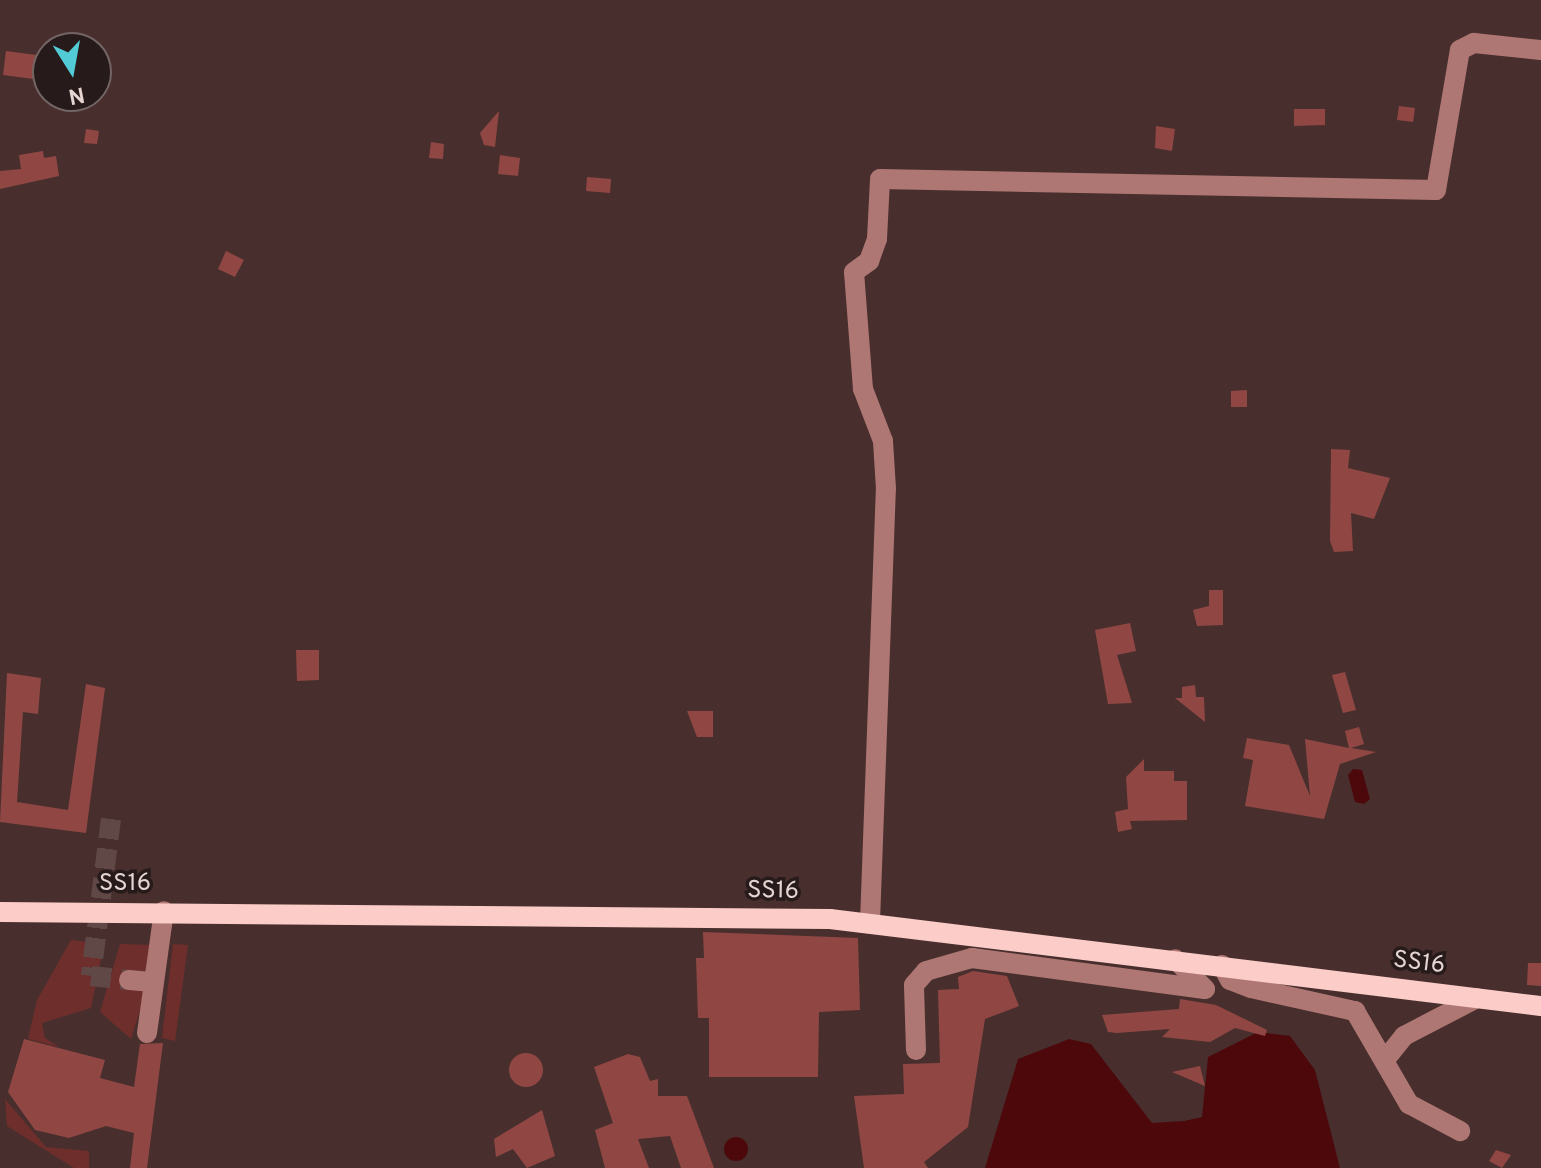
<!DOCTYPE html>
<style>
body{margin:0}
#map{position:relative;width:1541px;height:1168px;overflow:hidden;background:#482f2d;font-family:Overpass,sans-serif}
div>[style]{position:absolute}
.green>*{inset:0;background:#6e2e2c}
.water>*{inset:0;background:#4d080c}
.round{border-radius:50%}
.building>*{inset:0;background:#904744}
.minor-tunnel>*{height:20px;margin-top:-10px;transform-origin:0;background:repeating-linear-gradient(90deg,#5f4846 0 20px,transparent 0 30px)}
.minor>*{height:20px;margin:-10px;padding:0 10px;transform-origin:10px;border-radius:10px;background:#af7773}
.major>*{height:20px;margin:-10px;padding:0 10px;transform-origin:10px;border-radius:10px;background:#fbccc8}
span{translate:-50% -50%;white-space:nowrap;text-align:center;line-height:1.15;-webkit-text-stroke:7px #261b1a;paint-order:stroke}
.street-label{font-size:24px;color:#e4d4d2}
.north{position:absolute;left:32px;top:32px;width:80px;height:80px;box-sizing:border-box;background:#261b1a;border:2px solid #726564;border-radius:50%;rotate:169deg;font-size:22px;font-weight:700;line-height:32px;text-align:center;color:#e4d4d2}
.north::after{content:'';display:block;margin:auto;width:28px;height:36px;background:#52cbd7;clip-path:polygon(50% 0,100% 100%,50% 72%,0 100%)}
</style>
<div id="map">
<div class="green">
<i style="clip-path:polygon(71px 940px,104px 944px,91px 1008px,42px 1023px,45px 1038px,59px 1047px,28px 1039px,37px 1000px)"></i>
<i style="clip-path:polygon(120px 944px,153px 945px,150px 971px,129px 972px,146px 991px,131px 1039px,100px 1012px)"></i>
<i style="clip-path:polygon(173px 944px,188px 945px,175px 1041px,162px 1038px)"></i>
<i style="clip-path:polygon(5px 1099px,46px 1147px,89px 1151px,89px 1168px,74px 1168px,7px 1126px)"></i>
</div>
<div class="water">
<i style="clip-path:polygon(1353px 769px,1362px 770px,1370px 799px,1364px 804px,1355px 802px,1348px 775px)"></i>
<i style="clip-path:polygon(1258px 1032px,1290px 1036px,1315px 1070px,1340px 1168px,985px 1168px,1018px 1059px,1069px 1039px,1091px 1044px,1152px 1123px,1184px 1121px,1202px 1117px,1208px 1057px)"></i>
<i class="round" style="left:724px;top:1137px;width:24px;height:24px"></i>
</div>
<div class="building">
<i style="clip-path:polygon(6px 51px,44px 56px,41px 80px,3px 75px)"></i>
<i style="clip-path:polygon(1399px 106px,1415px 108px,1413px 122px,1397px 120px)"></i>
<i style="clip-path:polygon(1294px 109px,1325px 109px,1325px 125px,1294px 126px)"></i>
<i style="clip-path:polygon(499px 111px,495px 147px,484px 145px,480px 133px)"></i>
<i style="clip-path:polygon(1156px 126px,1175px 129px,1172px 151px,1155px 148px)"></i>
<i style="clip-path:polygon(86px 129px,99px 131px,97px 144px,84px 143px)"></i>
<i style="clip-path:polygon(431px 142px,444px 144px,443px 159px,429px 158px)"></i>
<i style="clip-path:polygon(43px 151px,44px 158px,56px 156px,59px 176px,0 189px,0 171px,21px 169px,19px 155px)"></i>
<i style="clip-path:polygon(500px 155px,520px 158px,518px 176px,498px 174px)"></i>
<i style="clip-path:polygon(587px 177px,611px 179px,610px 193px,586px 191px)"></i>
<i style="clip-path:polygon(226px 251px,244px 260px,235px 277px,218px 269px)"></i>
<i style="clip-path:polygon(1247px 390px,1247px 407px,1231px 407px,1231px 391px)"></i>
<i style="clip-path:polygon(1331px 449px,1350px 450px,1348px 468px,1390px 478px,1374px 519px,1351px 513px,1353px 551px,1334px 552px,1330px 541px)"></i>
<i style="clip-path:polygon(1209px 590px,1223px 590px,1223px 625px,1197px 626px,1193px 610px,1209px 606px)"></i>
<i style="clip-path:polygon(1130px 623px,1136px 651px,1117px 655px,1132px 703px,1108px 704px,1095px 630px)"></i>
<i style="clip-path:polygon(296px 650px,319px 650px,319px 680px,297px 681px)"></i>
<i style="clip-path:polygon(1345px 672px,1356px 710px,1343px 713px,1332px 675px)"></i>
<i style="clip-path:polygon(7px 673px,41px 678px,38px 714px,23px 712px,17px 802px,68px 810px,86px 684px,105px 688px,86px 833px,0 822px)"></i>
<i style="clip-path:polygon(1195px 685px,1196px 697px,1204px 697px,1205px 722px,1175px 698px,1182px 698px,1182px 687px)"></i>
<i style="clip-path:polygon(687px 711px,713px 711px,713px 737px,697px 737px)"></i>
<i style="clip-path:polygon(1359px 727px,1364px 744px,1351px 748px,1376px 752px,1340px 764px,1324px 819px,1245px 806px,1253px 760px,1243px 758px,1247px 738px,1289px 745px,1310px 796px,1305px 739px,1349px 748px,1345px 731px)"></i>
<i style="clip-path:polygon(1144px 759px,1144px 771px,1174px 771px,1174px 781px,1187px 781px,1187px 820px,1130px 821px,1132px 829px,1118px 832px,1115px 812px,1128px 809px,1126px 777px)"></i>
<i style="clip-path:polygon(703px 932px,858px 938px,860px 1010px,819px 1012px,818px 1077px,709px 1077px,709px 1018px,698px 1018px,696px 958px,704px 958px)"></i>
<i style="clip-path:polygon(1528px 963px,1541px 963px,1541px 986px,1527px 985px)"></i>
<i style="clip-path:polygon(973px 971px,1007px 976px,1019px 1006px,985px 1019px,968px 1127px,924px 1162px,928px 1168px,864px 1168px,854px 1096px,904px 1094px,903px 1064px,940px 1063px,938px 990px,959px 989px,958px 977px)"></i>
<i style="clip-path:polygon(1180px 999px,1216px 1005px,1267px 1030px,1265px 1036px,1235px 1028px,1210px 1042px,1162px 1037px,1170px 1029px,1117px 1033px,1108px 1032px,1102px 1015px,1179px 1009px)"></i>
<i style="clip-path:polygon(24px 1039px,105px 1060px,100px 1078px,134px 1087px,140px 1044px,163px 1043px,147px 1168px,130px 1168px,134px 1133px,106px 1126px,69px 1138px,35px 1130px,8px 1092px)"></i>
<i class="round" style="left:509px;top:1053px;width:34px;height:34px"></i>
<i style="clip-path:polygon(628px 1054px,640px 1057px,650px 1081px,658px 1079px,658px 1096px,687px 1096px,714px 1168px,681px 1168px,670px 1136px,638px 1139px,649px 1168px,605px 1168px,595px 1130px,613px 1123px,594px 1067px)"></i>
<i style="clip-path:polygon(1200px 1066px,1205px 1086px,1172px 1072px)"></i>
<i style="clip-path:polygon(542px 1110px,555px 1156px,527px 1168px,513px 1149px,496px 1157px,494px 1139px)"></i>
<i style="clip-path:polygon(1496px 1150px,1511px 1155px,1502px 1168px,1489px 1161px)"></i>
</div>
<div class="minor-tunnel">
<i style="left:111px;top:819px;width:158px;rotate:97.3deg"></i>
<i style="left:91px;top:976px;width:38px;rotate:6deg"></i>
</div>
<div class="minor">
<i style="left:870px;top:922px;width:433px;rotate:-87.9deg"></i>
<i style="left:886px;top:489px;width:48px;rotate:-93.6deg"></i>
<i style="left:883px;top:441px;width:56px;rotate:-111deg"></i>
<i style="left:863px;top:389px;width:117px;rotate:-94.4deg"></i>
<i style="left:854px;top:272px;width:19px;rotate:-36deg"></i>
<i style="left:869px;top:261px;width:23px;rotate:-70deg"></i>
<i style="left:877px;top:239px;width:60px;rotate:-87.1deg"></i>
<i style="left:880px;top:179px;width:556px;rotate:1.13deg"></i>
<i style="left:1436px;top:190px;width:142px;rotate:-80.3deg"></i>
<i style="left:1460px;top:50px;width:16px;rotate:-27deg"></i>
<i style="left:1474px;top:43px;width:67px;rotate:6deg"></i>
<i style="left:1222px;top:965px;width:17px;rotate:62deg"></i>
<i style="left:1230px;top:980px;width:22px;rotate:21deg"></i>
<i style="left:1251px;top:988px;width:107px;rotate:12.5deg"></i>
<i style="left:1355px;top:1011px;width:108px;rotate:59.9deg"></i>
<i style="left:1409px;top:1104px;width:58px;rotate:27.9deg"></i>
<i style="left:129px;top:980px;width:24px;rotate:5deg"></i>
<i style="left:147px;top:1033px;width:123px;rotate:-82.1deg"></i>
<i style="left:916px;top:1050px;width:65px;rotate:-91.8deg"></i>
<i style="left:914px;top:985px;width:18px;rotate:-49deg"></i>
<i style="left:926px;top:971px;width:48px;rotate:-15.8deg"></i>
<i style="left:972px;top:958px;width:235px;rotate:7.6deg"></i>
<i style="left:1205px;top:989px;width:42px;rotate:-135deg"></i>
<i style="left:1388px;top:1056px;width:26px;rotate:-51deg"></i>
<i style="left:1404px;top:1036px;width:82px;rotate:-27.5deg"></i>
</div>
<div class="major">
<i style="left:0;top:912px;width:830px;rotate:0.48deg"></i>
<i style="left:830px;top:919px;width:716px;rotate:6.98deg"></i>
</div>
<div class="street-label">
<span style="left:125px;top:885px">SS16</span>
<span style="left:773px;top:892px;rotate:1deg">SS16</span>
<span style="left:1419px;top:964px;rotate:7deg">SS16</span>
</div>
<div class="north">N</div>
</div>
